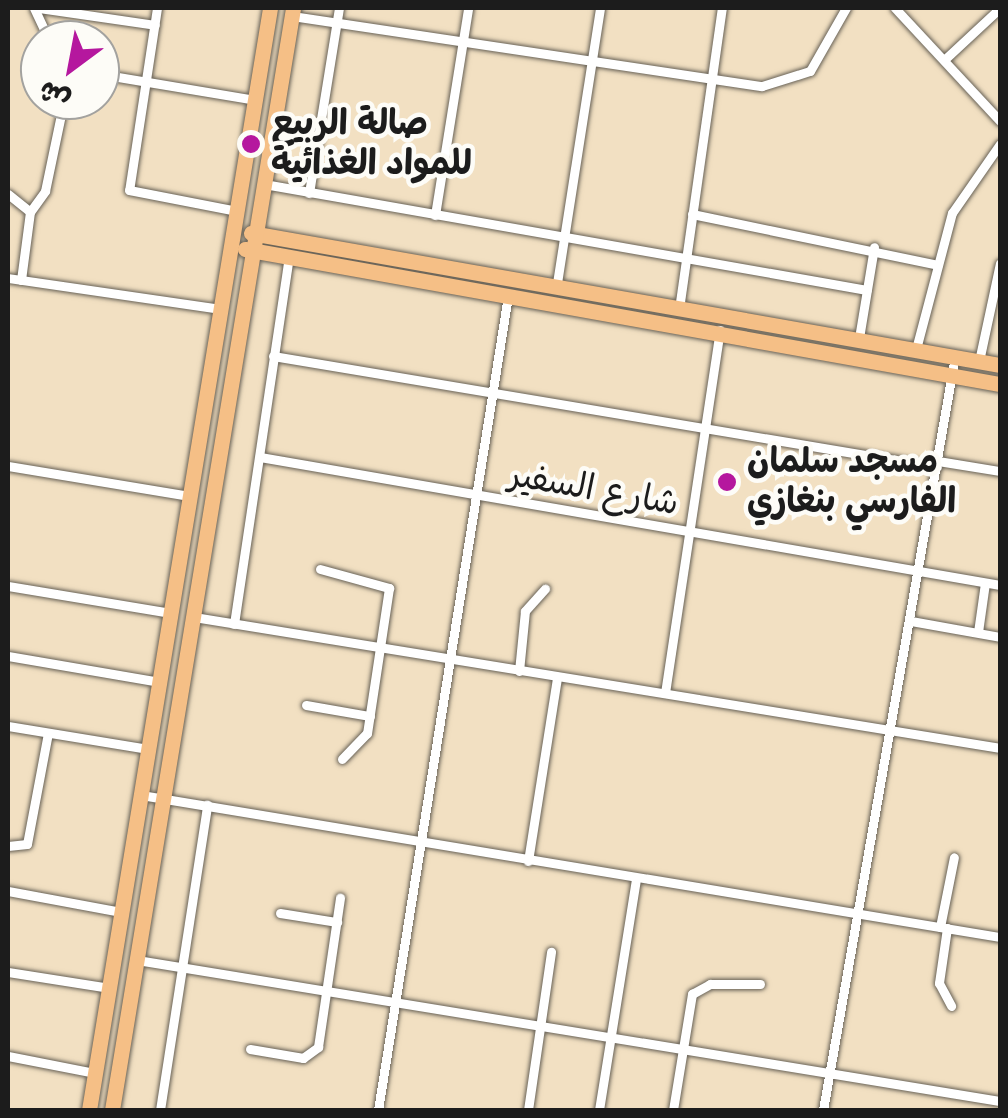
<!DOCTYPE html>
<meta charset="utf-8">
<style>
body{margin:0}
#map{position:relative;width:1008px;height:1118px;overflow:hidden;background:#f2e0c2;font-family:Mynerve,"Playpen Sans Arabic",sans-serif}
div>[style]{position:absolute}
.roads{filter:drop-shadow(0 0 2px #676156) drop-shadow(0 0 2px #676156)}
.street>*{height:9px;margin:-4.5px;padding:0 4.5px;transform-origin:4.5px;border-radius:4.5px;background:#fff}
.primary>*{height:15px;margin:-7.5px;padding:0 7.5px;transform-origin:7.5px;border-radius:7.5px;background:#f5bf86}
.dots>*{width:28px;height:28px;translate:-50% -50%;box-sizing:border-box;border:5px solid #fdfcf7;border-radius:50%}
span{translate:-50% -50%;white-space:nowrap;text-align:center;line-height:1.15;-webkit-text-stroke:9px #fdfcf7;paint-order:stroke}
.poi-label{font-size:35px;color:#1c1c1c;font-weight:700}
.left{translate:0 -50%;text-align:left}
.street-label{font-size:35px;color:#1c1c1c}
.frame{position:absolute;inset:0;border:10px solid #1c1c1c;pointer-events:none}
.north{position:absolute;left:20px;top:20px;width:100px;height:100px;box-sizing:border-box;background:#fdfcf7;border:2px solid #a3a29f;border-radius:50%;rotate:212deg;font-size:28px;font-weight:700;line-height:40px;text-align:center;color:#1c1c1c}
.north::after{content:'';display:block;margin:auto;width:35px;height:45px;background:#b5179e;clip-path:polygon(50% 0,100% 100%,50% 72%,0 100%)}
</style>
<div id="map">
<div class="roads">
<div class="street">
<i style="left:34px;top:8px;width:35px;rotate:65deg"></i>
<i style="left:39px;top:8px;width:117px;rotate:8.3deg"></i>
<i style="left:157px;top:8px;width:184px;rotate:98.7deg"></i>
<i style="left:129px;top:190px;width:110px;rotate:11deg"></i>
<i style="left:895px;top:8px;width:154px;rotate:47.1deg"></i>
<i style="left:292px;top:16px;width:475px;rotate:8.5deg"></i>
<i style="left:762px;top:86px;width:50px;rotate:-17.4deg"></i>
<i style="left:810px;top:71px;width:73px;rotate:-60.3deg"></i>
<i style="left:944px;top:60px;width:76px;rotate:-42.9deg"></i>
<i style="left:100px;top:74px;width:157px;rotate:9.5deg"></i>
<i style="left:264px;top:184px;width:612px;rotate:9.97deg"></i>
<i style="left:309px;top:193px;width:187px;rotate:-80.8deg"></i>
<i style="left:8px;top:194px;width:28px;rotate:39deg"></i>
<i style="left:692px;top:214px;width:251px;rotate:11.7deg"></i>
<i style="left:435px;top:215px;width:210px;rotate:-80.9deg"></i>
<i style="left:8px;top:278px;width:214px;rotate:8.3deg"></i>
<i style="left:21px;top:280px;width:69px;rotate:-82.5deg"></i>
<i style="left:30px;top:212px;width:26px;rotate:-54deg"></i>
<i style="left:45px;top:191px;width:93px;rotate:-78.2deg"></i>
<i style="left:557px;top:283px;width:278px;rotate:-81.1deg"></i>
<i style="left:679px;top:309px;width:304px;rotate:-81.9deg"></i>
<i style="left:859px;top:338px;width:92px;rotate:-80.6deg"></i>
<i style="left:916px;top:349px;width:141px;rotate:-75.2deg"></i>
<i style="left:952px;top:213px;width:84px;rotate:-55.2deg"></i>
<i style="left:273px;top:356px;width:673px;rotate:9.49deg"></i>
<i style="left:979px;top:361px;width:100px;rotate:-77.9deg"></i>
<i style="left:260px;top:457px;width:751px;rotate:9.81deg"></i>
<i style="left:938px;top:461px;width:63px;rotate:9.2deg"></i>
<i style="left:8px;top:466px;width:184px;rotate:9.4deg"></i>
<i style="left:320px;top:569px;width:72px;rotate:15.4deg"></i>
<i style="left:389px;top:588px;width:147px;rotate:98.6deg"></i>
<i style="left:367px;top:733px;width:36px;rotate:134deg"></i>
<i style="left:8px;top:586px;width:165px;rotate:9.4deg"></i>
<i style="left:194px;top:617px;width:817px;rotate:9.23deg"></i>
<i style="left:911px;top:621px;width:90px;rotate:10.2deg"></i>
<i style="left:234px;top:624px;width:373px;rotate:-81.5deg"></i>
<i style="left:978px;top:632px;width:49px;rotate:-81.9deg"></i>
<i style="left:8px;top:656px;width:154px;rotate:9.7deg"></i>
<i style="left:519px;top:671px;width:60px;rotate:-84.3deg"></i>
<i style="left:525px;top:611px;width:30px;rotate:-48deg"></i>
<i style="left:665px;top:693px;width:367px;rotate:-81.4deg"></i>
<i style="left:306px;top:705px;width:65px;rotate:9.8deg"></i>
<i style="left:8px;top:726px;width:142px;rotate:9.3deg"></i>
<i style="left:141px;top:795px;width:871px;rotate:9.39deg"></i>
<i style="left:8px;top:846px;width:19px;rotate:-6deg"></i>
<i style="left:27px;top:844px;width:113px;rotate:-79.3deg"></i>
<i style="left:528px;top:861px;width:186px;rotate:-81deg"></i>
<i style="left:8px;top:891px;width:115px;rotate:10.5deg"></i>
<i style="left:280px;top:913px;width:58px;rotate:9deg"></i>
<i style="left:940px;top:927px;width:71px;rotate:-78.7deg"></i>
<i style="left:947px;top:928px;width:56px;rotate:98.3deg"></i>
<i style="left:939px;top:983px;width:26px;rotate:62deg"></i>
<i style="left:137px;top:960px;width:874px;rotate:9.28deg"></i>
<i style="left:8px;top:972px;width:103px;rotate:8.9deg"></i>
<i style="left:250px;top:1049px;width:54px;rotate:9.6deg"></i>
<i style="left:303px;top:1058px;width:19px;rotate:-36deg"></i>
<i style="left:318px;top:1047px;width:151px;rotate:-81.6deg"></i>
<i style="left:8px;top:1056px;width:89px;rotate:11.1deg"></i>
<i style="left:160px;top:1110px;width:309px;rotate:-81.2deg"></i>
<i style="left:378px;top:1110px;width:824px;rotate:-80.93deg"></i>
<i style="left:528px;top:1110px;width:160px;rotate:-81.7deg"></i>
<i style="left:599px;top:1110px;width:234px;rotate:-80.9deg"></i>
<i style="left:673px;top:1110px;width:118px;rotate:-80.7deg"></i>
<i style="left:692px;top:994px;width:21px;rotate:-29deg"></i>
<i style="left:710px;top:984px;width:50px"></i>
<i style="left:823px;top:1110px;width:765px;rotate:-80.07deg"></i>
</div>
<div class="primary">
<i style="left:251px;top:233px;width:761px;rotate:9.99deg"></i>
<i style="left:245px;top:249px;width:767px;rotate:10.14deg"></i>
<i style="left:89px;top:1110px;width:1117px;rotate:-80.67deg"></i>
<i style="left:112px;top:1110px;width:1117px;rotate:-80.67deg"></i>
</div>
</div>
<div class="dots">
<i style="left:251px;top:144px;background:#b5179e"></i>
<i style="left:727px;top:482px;background:#b5179e"></i>
</div>
<div class="poi-label">
<span class="left" style="left:271px;top:144px">صالة الربيع<br>للمواد الغذائية</span>
<span class="left" style="left:747px;top:482px">مسجد سلمان<br>الفارسي بنغازي</span>
</div>
<div class="street-label">
<span style="left:594px;top:490px;rotate:10deg">شارع السفير</span>
</div>
<div class="frame"></div>
<div class="north">ش</div>
</div>
